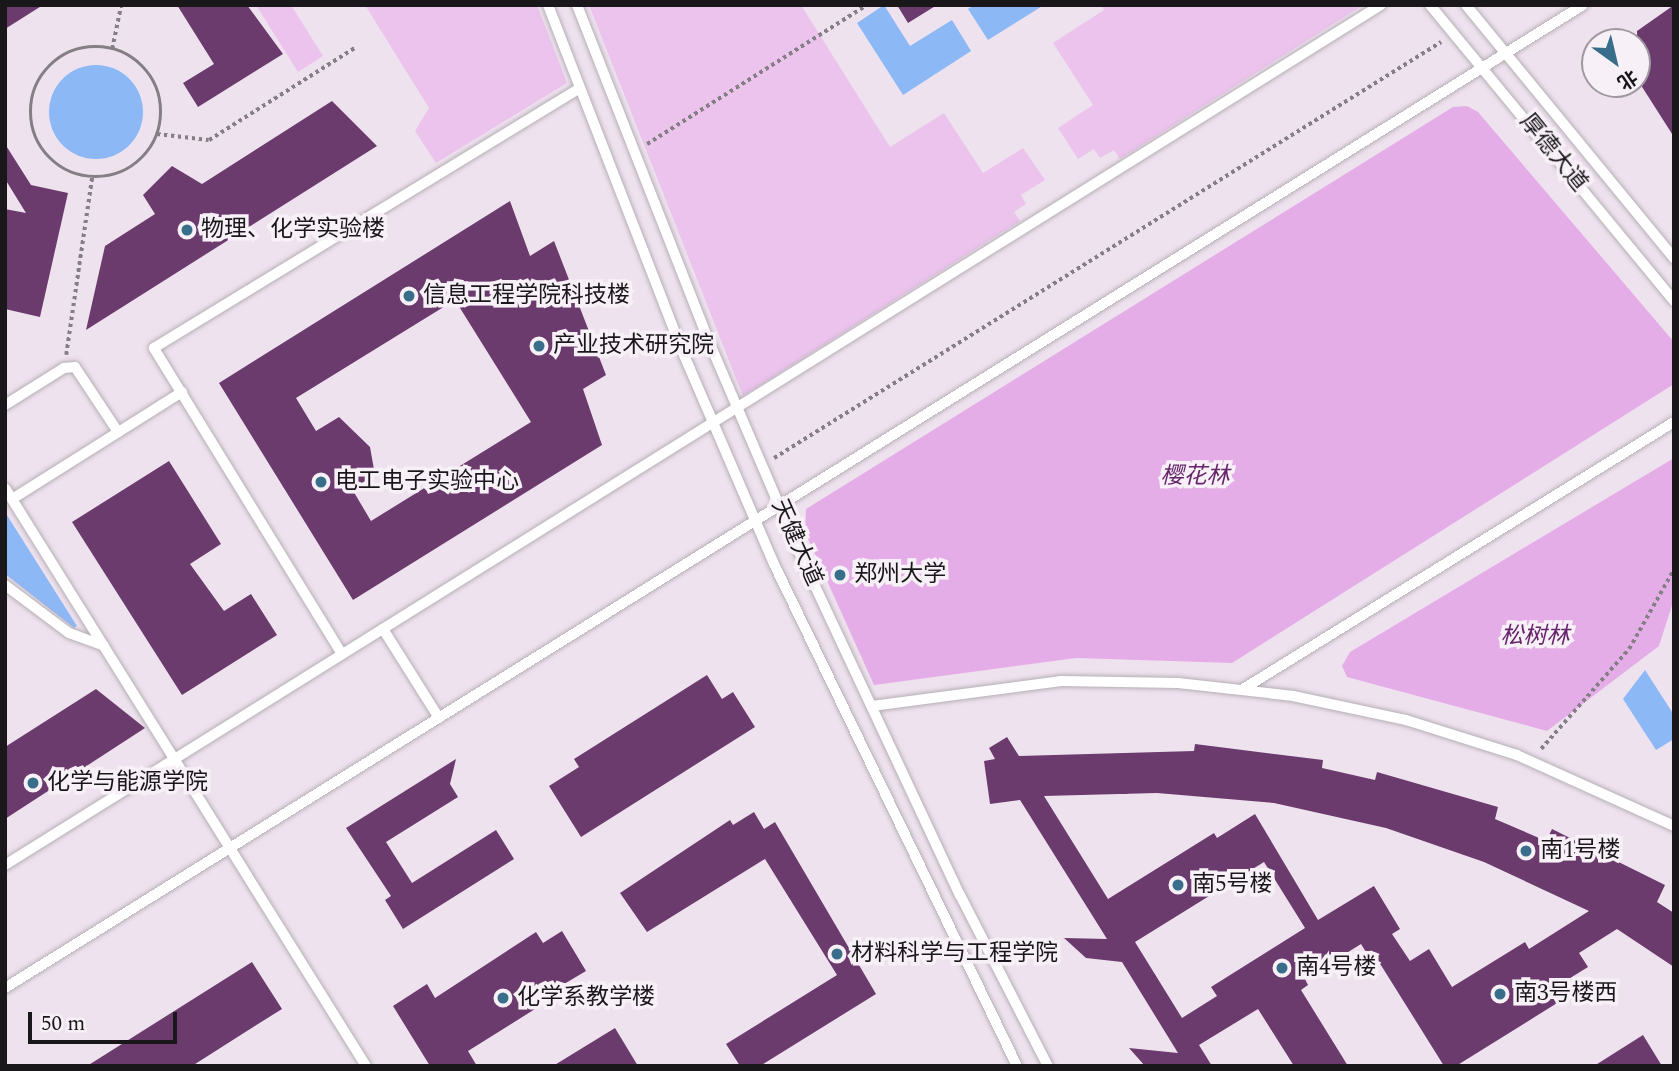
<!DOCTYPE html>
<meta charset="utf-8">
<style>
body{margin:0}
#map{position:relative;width:1679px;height:1071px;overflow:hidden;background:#f7f0f7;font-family:Spectral,"Noto Sans SC",serif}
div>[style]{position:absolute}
.built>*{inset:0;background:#efe2ef}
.green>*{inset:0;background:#ecc3ed}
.forest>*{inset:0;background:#e5ade7}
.water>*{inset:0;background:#8db8f6}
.round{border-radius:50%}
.building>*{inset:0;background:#6c3b6e}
.path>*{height:3.5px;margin-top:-1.75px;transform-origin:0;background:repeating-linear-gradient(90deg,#847f84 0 3.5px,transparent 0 7px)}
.path>.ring{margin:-1.75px;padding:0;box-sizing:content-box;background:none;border:3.5px solid #847f84;border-radius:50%}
.roads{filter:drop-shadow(0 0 2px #b5afb5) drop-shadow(0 0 2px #b5afb5)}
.lane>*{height:10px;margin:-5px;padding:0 5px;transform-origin:5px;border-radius:5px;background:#fff}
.dots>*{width:19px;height:19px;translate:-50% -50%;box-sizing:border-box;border:4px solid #f7f0f7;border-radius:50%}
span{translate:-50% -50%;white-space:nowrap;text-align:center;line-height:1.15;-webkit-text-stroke:7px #f7f0f7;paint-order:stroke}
.street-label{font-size:23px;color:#1a171a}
.poi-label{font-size:23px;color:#1a171a}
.left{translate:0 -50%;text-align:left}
.park-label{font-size:23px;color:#66256a;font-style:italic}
.frame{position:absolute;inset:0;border:7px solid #1a171a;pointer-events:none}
.north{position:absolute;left:1581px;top:28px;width:70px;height:70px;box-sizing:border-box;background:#f7f0f7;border:2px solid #9f999f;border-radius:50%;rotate:146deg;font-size:19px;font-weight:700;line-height:28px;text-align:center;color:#1a171a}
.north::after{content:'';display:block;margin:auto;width:24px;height:32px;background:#386e8a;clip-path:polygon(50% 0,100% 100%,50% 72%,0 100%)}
.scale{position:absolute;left:28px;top:1012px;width:149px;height:32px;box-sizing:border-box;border:4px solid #1a171a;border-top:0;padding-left:9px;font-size:21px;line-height:24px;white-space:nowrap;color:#1a171a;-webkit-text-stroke:5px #f7f0f7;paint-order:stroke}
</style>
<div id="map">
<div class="built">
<i style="clip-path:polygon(evenodd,5px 5px,1674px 5px,1674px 1066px,5px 1066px,5px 5px,1595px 42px,1637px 42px,1637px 84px,1595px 84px,1595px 42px)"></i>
</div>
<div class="green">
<i style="clip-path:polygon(256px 5px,291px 5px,323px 56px,298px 72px)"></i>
<i style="clip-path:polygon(365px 5px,537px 5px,567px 83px,436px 163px,415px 131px,429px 108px)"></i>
<i style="clip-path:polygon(589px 5px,801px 5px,890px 147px,944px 113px,983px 173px,1023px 148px,1045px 180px,1021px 195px,1026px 204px,1014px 212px,1020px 221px,743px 396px)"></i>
<i style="clip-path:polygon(1101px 5px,1363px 5px,1120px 159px,1114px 150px,1100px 158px,1094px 149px,1078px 159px,1058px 128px,1093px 105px,1053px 43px,1104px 10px)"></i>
</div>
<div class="forest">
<i style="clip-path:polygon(1467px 106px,1478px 112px,1674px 342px,1674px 384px,1232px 663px,1076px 658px,874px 685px,805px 532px,806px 509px,1453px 107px)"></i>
<i style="clip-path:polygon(1674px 458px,1674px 599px,1659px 646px,1547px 731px,1347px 677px,1342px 666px,1350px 652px)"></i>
</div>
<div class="water">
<i style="clip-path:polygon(884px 5px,910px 46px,952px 20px,971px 51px,903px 95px,857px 23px)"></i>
<i style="clip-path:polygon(974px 5px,1044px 5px,988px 40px,968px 9px)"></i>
<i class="round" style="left:49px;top:65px;width:94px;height:94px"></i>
<i style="clip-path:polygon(5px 512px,77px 626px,74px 628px,5px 574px)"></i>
<i style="clip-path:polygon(1645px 670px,1674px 715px,1674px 739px,1656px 750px,1623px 699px)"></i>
</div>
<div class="building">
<i style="clip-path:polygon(5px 5px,43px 5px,5px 29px)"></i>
<i style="clip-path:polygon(177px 5px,247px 5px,283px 54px,198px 107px,183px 83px,214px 64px)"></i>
<i style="clip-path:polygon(897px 5px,937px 5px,908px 23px)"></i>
<i style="clip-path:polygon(1674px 5px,1674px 137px,1637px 79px,1637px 31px)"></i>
<i style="clip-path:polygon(332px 101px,377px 146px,86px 330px,105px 246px,155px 214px,143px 195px,172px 166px,202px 184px)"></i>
<i style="clip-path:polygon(5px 144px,31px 185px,68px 193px,40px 317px,5px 309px,5px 209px,26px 213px,5px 179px)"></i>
<i style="clip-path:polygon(evenodd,510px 201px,530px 256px,554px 241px,606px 375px,583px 389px,602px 445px,353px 600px,219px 383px,510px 201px,455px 300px,531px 422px,371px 521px,352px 489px,375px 475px,370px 447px,339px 417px,316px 431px,296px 398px,455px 300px)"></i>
<i style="clip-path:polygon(169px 461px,221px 544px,190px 564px,224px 611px,251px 594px,277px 635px,182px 695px,72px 522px)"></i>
<i style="clip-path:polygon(707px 675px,722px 699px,733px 692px,755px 727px,581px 837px,549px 786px,579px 767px,574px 759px)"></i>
<i style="clip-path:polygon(96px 689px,145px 728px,5px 819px,5px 747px)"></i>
<i style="clip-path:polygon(evenodd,1007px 737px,1019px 756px,1194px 751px,1195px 744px,1323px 760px,1322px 768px,1375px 780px,1377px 772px,1498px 807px,1495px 819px,1546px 841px,1552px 829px,1665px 885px,1657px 902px,1674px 913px,1674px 967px,1617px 929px,1579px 953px,1588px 967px,1554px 988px,1562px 1000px,1456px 1066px,1444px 1066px,1374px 954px,1369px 957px,1361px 944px,1305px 979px,1308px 985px,1301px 990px,1348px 1066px,1294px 1066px,1258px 1009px,1199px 1045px,1212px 1066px,1145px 1066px,1129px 1048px,1178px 1053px,1122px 962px,1086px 958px,1064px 938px,1107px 939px,1020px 800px,990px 804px,984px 761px,995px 759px,989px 748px,1007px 737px,1157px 793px,1274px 803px,1386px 828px,1484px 862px,1589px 911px,1529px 949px,1525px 942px,1452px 987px,1429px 949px,1410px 961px,1392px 934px,1400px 929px,1374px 886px,1318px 920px,1255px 814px,1217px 838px,1214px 833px,1108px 899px,1044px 796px,1157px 793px,1007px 737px,1264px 862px,1305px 928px,1211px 987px,1217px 996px,1182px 1018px,1135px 942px,1264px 862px)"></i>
<i style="clip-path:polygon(456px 759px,450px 784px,458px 797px,386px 842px,412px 883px,496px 830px,514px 859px,403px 929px,385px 900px,391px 896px,346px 828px)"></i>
<i style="clip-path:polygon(754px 812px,764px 829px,775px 822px,876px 994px,760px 1066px,740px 1066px,726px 1044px,837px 975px,765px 859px,647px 932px,620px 893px,730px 820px,733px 825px)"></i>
<i style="clip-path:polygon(562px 931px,586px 971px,564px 984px,567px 989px,468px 1051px,477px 1066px,430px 1066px,393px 1006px,427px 984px,435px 998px,536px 932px,543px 943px)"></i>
<i style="clip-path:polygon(252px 962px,282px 1009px,266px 1019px,192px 1066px,87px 1066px)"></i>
<i style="clip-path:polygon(615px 1028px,638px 1066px,553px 1066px)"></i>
<i style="clip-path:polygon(1643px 1035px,1662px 1066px,1594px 1066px)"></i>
</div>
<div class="path">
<i class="ring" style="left:31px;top:47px;width:126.5px;height:126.5px"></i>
<i style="left:112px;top:49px;width:45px;rotate:-78.4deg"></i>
<i style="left:157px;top:134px;width:52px;rotate:6.6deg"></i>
<i style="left:209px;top:140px;width:174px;rotate:-32.3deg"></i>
<i style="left:647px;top:144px;width:260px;rotate:-32.3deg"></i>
<i style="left:66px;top:355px;width:180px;rotate:-81.7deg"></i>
<i style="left:774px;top:458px;width:786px;rotate:-31.95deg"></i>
<i style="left:1541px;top:749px;width:133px;rotate:-48.7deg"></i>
<i style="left:1629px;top:649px;width:92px;rotate:-60.6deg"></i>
</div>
<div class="roads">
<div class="lane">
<i style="left:548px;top:5px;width:368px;rotate:68.8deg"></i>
<i style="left:681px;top:348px;width:235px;rotate:66.7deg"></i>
<i style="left:774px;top:564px;width:558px;rotate:64.17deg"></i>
<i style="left:577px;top:5px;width:357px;rotate:68.6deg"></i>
<i style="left:707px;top:337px;width:234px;rotate:66.8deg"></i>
<i style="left:799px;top:552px;width:379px;rotate:64.9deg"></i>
<i style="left:960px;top:895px;width:192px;rotate:62.8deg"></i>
<i style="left:1430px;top:5px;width:384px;rotate:50.5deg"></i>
<i style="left:1466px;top:5px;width:328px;rotate:50.6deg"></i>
<i style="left:5px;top:405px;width:70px;rotate:-32.1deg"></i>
<i style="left:64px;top:368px;width:11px;rotate:-5deg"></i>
<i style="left:75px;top:367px;width:78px;rotate:56.5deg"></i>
<i style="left:5px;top:488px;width:681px;rotate:58.01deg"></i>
<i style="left:12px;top:499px;width:201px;rotate:-32.2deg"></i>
<i style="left:5px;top:585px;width:80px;rotate:36.9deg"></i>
<i style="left:69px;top:633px;width:37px;rotate:20deg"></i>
<i style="left:383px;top:629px;width:105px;rotate:57.8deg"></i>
<i style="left:342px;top:654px;width:359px;rotate:-121.6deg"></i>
<i style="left:154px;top:348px;width:498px;rotate:-31.4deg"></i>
<i style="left:1243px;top:689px;width:507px;rotate:-31.78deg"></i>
<i style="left:872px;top:706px;width:191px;rotate:-7.5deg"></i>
<i style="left:1061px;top:681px;width:117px;rotate:1deg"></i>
<i style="left:1178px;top:683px;width:116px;rotate:6.4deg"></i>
<i style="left:1293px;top:696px;width:116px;rotate:12deg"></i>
<i style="left:1406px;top:720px;width:116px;rotate:17.5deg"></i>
<i style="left:1517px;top:755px;width:172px;rotate:24.3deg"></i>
<i style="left:5px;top:865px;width:1623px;rotate:-32.01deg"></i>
<i style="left:5px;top:988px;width:1859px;rotate:-31.92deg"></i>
</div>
</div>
<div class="dots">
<i style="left:187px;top:230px;background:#386e8a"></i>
<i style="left:409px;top:296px;background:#386e8a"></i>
<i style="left:539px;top:346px;background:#386e8a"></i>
<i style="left:321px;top:482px;background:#386e8a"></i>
<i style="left:840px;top:575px;background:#386e8a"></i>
<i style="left:33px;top:783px;background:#386e8a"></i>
<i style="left:1526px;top:851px;background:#386e8a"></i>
<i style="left:1178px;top:885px;background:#386e8a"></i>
<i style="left:837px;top:954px;background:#386e8a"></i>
<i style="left:1282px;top:968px;background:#386e8a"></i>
<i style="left:1500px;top:994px;background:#386e8a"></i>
<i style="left:503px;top:998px;background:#386e8a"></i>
</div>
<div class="street-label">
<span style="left:1553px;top:153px;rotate:51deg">厚德大道</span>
<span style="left:796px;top:543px;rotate:66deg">天健大道</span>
</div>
<div class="poi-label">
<span class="left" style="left:201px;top:230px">物理、化学实验楼</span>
<span class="left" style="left:423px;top:296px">信息工程学院科技楼</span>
<span class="left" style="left:553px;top:346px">产业技术研究院</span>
<span class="left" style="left:335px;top:482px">电工电子实验中心</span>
<span class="left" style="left:854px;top:575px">郑州大学</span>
<span class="left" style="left:47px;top:783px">化学与能源学院</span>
<span class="left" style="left:1540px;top:851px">南1号楼</span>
<span class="left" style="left:1192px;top:885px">南5号楼</span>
<span class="left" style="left:851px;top:954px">材料科学与工程学院</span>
<span class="left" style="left:1296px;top:968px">南4号楼</span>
<span class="left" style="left:1514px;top:994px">南3号楼西</span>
<span class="left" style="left:517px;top:998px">化学系教学楼</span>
</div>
<div class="park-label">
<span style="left:1195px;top:477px">樱花林</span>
<span style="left:1535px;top:637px">松树林</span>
</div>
<div class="frame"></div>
<div class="north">北</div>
<div class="scale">50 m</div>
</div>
